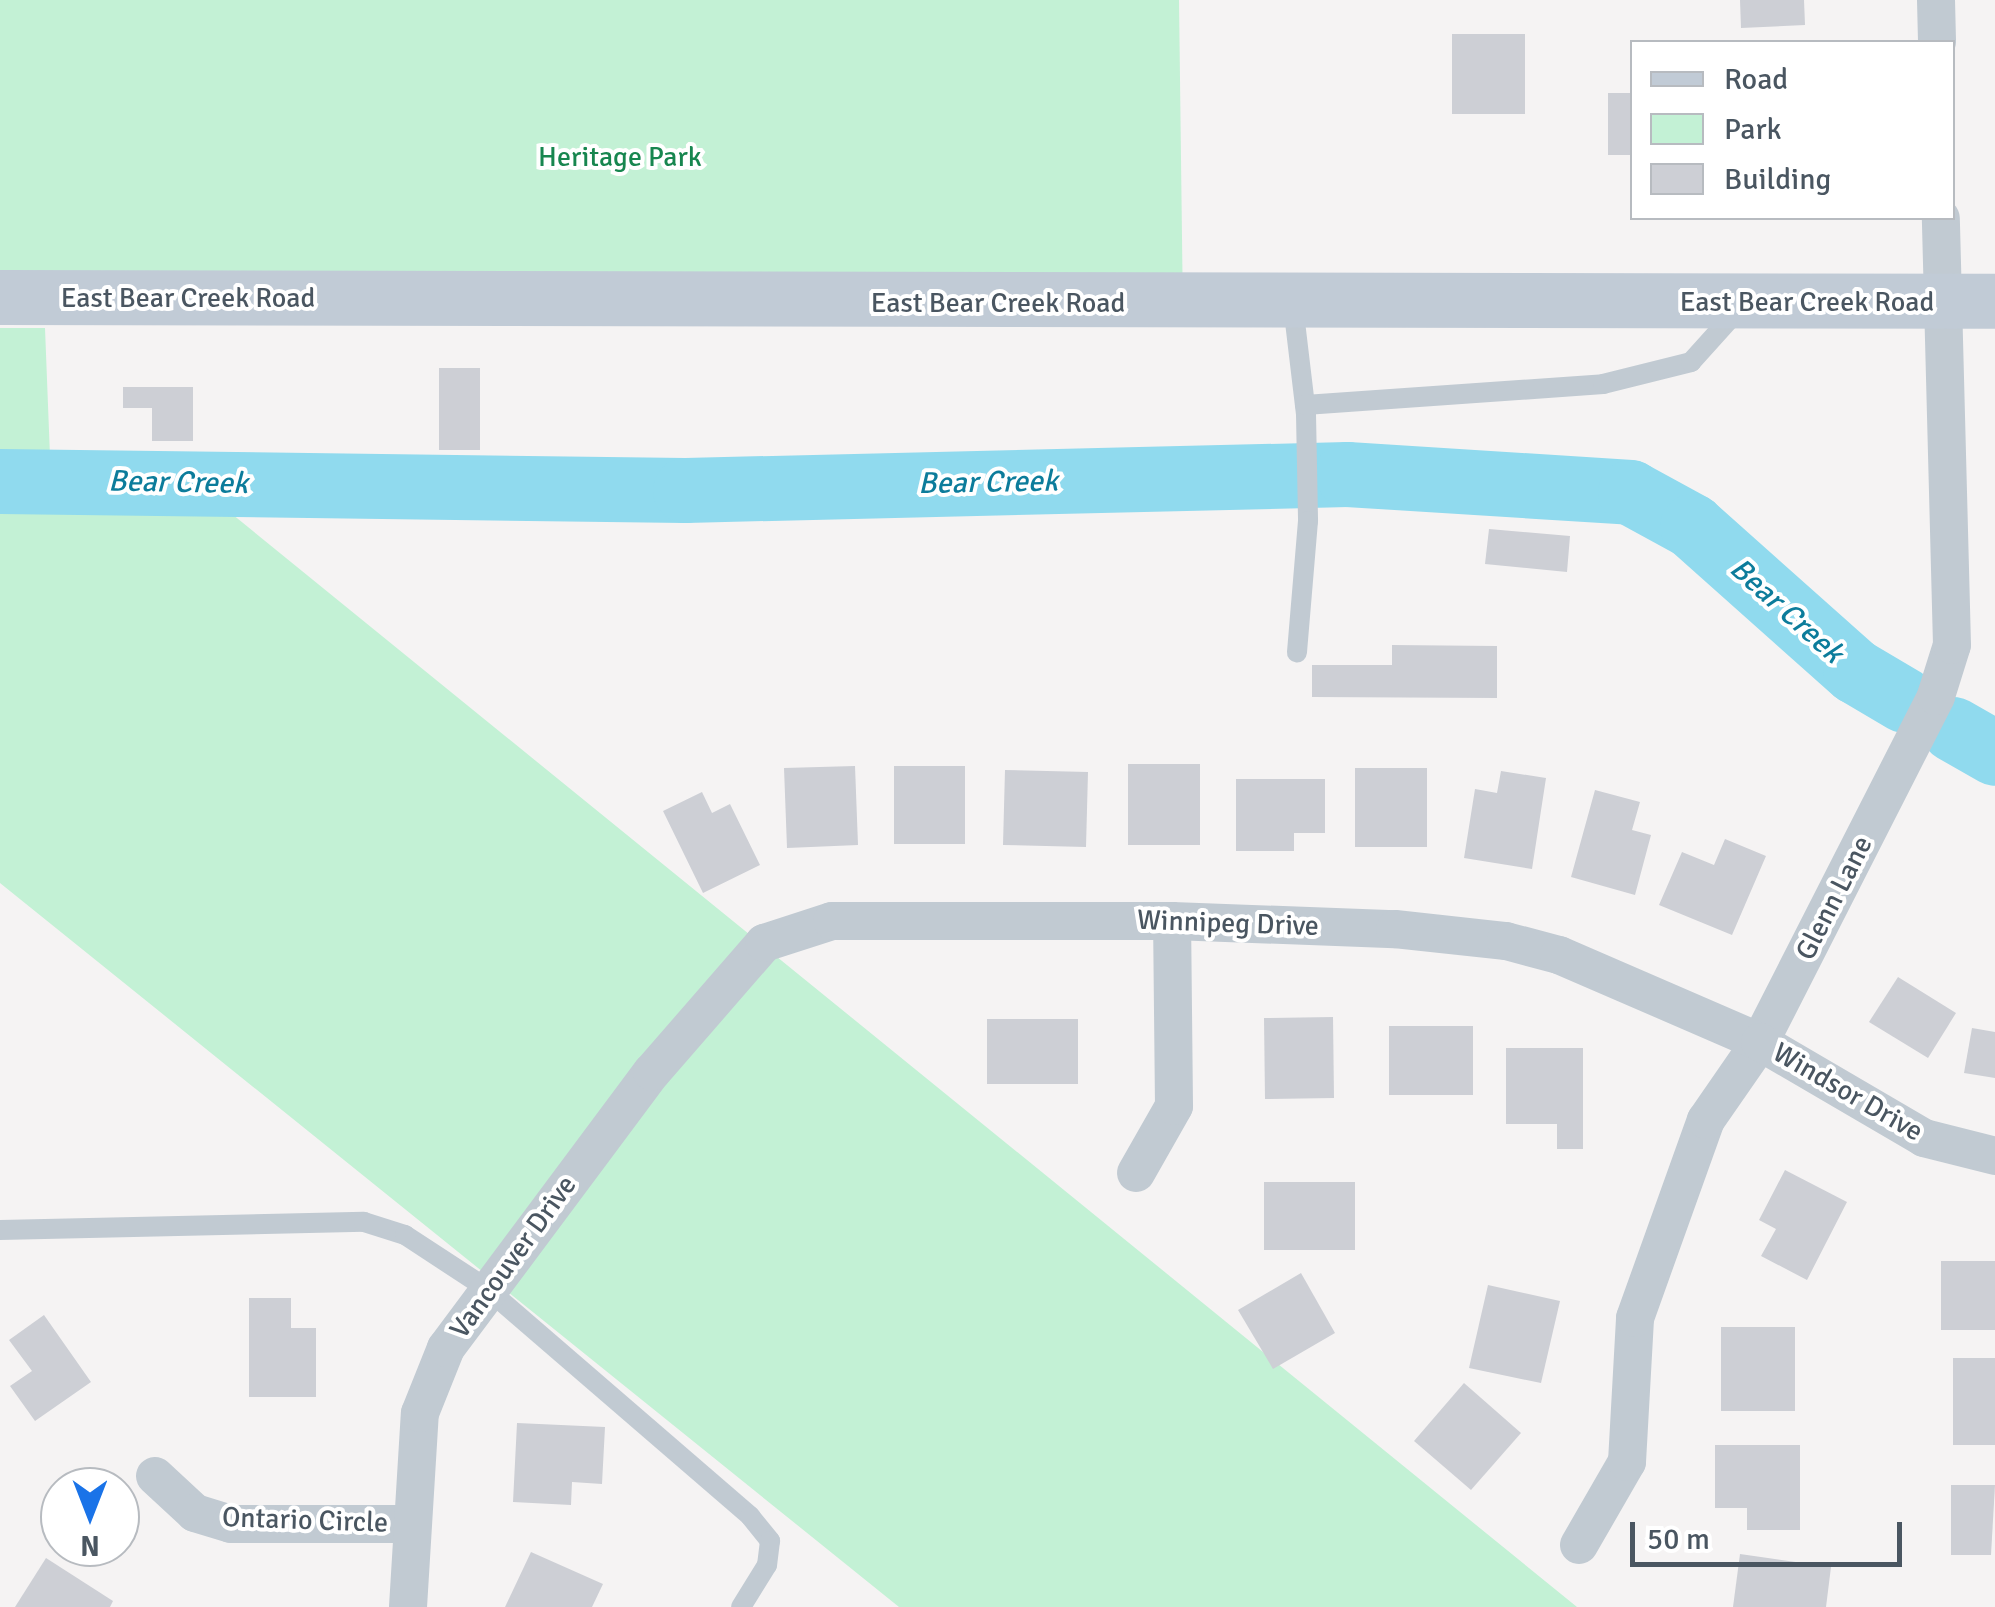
<!DOCTYPE html>
<style>
body{margin:0}
#map{position:relative;width:1995px;height:1607px;overflow:hidden;background:#f5f3f3;font-family:Signika,sans-serif}
div>[style]{position:absolute}
.green>*{inset:0;background:#c3f1d5}
.river>*{height:65px;margin:-32.5px;padding:0 32.5px;transform-origin:32.5px;border-radius:32.5px;background:#90daee}
.building>*{inset:0;background:#cdcfd5}
.service>*{height:20px;margin:-10px;padding:0 10px;transform-origin:10px;border-radius:10px;background:#c1cad2}
.minor>*{height:38px;margin:-19px;padding:0 19px;transform-origin:19px;border-radius:19px;background:#c1cad2}
.secondary>*{height:55px;margin:-27.5px;padding:0 27.5px;transform-origin:27.5px;border-radius:27.5px;background:#c1cbd6}
span{translate:-50% -50%;white-space:nowrap;text-align:center;line-height:1.15;-webkit-text-stroke:8px #fff;paint-order:stroke}
.park-label{font-size:28px;color:#17864f}
.street-label{font-size:28px;color:#4a5661}
.water-label{font-size:30px;color:#0c7c9b;font-style:italic}
.legend{position:absolute;left:1630px;top:40px;width:325px;height:180px;box-sizing:border-box;background:#fff;border:2px solid #b7bbc0;margin:0;padding:12px 18px;list-style:none;font-size:30px;color:#4a5661}
.legend li{display:flex;align-items:center;gap:20px;height:50px}
.legend b{width:50px;border:2px solid #b7bbc0}
.north{position:absolute;left:40px;top:1467px;width:100px;height:100px;box-sizing:border-box;background:#fff;border:2px solid #b7bbc0;border-radius:50%;rotate:180deg;font-size:28px;font-weight:700;line-height:40px;text-align:center;color:#4a5661}
.north::after{content:'';display:block;margin:auto;width:35px;height:45px;background:#1a73e8;clip-path:polygon(50% 0,100% 100%,50% 72%,0 100%)}
.scale{position:absolute;left:1630px;top:1522px;width:272px;height:45px;box-sizing:border-box;border:5px solid #4a5661;border-top:0;padding-left:12px;font-size:30px;line-height:35px;white-space:nowrap;color:#4a5661;-webkit-text-stroke:8px #fff;paint-order:stroke}
</style>
<div id="map">
<div class="green">
<i style="clip-path:polygon(0 0,1179px 0,1183px 316px,0 312px)"></i>
<i style="clip-path:polygon(0 328px,45px 328px,51px 482px,216px 501px,1577px 1607px,899px 1607px,0 883px)"></i>
</div>
<div class="river">
<i style="left:0;top:481px;width:685px;rotate:0.75deg"></i>
<i style="left:685px;top:490px;width:662px;rotate:-1.38deg"></i>
<i style="left:1347px;top:474px;width:284px;rotate:3.6deg"></i>
<i style="left:1630px;top:492px;width:71px;rotate:28.7deg"></i>
<i style="left:1692px;top:526px;width:218px;rotate:41.7deg"></i>
<i style="left:1855px;top:671px;width:57px;rotate:30.6deg"></i>
<i style="left:1953px;top:729px;width:48px;rotate:29.7deg"></i>
</div>
<div class="building">
<i style="clip-path:polygon(1740px 0,1804px 0,1805px 25px,1741px 28px)"></i>
<i style="clip-path:polygon(1452px 34px,1525px 34px,1525px 114px,1452px 114px)"></i>
<i style="clip-path:polygon(1608px 93px,1632px 93px,1632px 155px,1608px 155px)"></i>
<i style="clip-path:polygon(439px 368px,480px 368px,480px 450px,439px 450px)"></i>
<i style="clip-path:polygon(123px 387px,193px 387px,193px 441px,152px 441px,152px 408px,123px 408px)"></i>
<i style="clip-path:polygon(1489px 529px,1570px 536px,1567px 572px,1485px 564px)"></i>
<i style="clip-path:polygon(1392px 645px,1497px 646px,1497px 698px,1312px 697px,1312px 665px,1392px 665px)"></i>
<i style="clip-path:polygon(1128px 764px,1200px 764px,1200px 845px,1128px 845px)"></i>
<i style="clip-path:polygon(855px 766px,858px 845px,787px 848px,784px 768px)"></i>
<i style="clip-path:polygon(894px 766px,965px 766px,965px 844px,894px 844px)"></i>
<i style="clip-path:polygon(1355px 768px,1427px 768px,1427px 847px,1355px 847px)"></i>
<i style="clip-path:polygon(1005px 770px,1088px 772px,1086px 847px,1003px 845px)"></i>
<i style="clip-path:polygon(1501px 771px,1546px 778px,1532px 869px,1464px 858px,1475px 789px,1497px 793px)"></i>
<i style="clip-path:polygon(1236px 779px,1325px 779px,1325px 833px,1294px 833px,1294px 851px,1236px 851px)"></i>
<i style="clip-path:polygon(1595px 790px,1640px 802px,1632px 830px,1651px 835px,1635px 895px,1571px 877px)"></i>
<i style="clip-path:polygon(702px 792px,712px 813px,730px 804px,760px 865px,703px 893px,663px 811px)"></i>
<i style="clip-path:polygon(1725px 839px,1766px 856px,1732px 935px,1659px 905px,1682px 852px,1714px 865px)"></i>
<i style="clip-path:polygon(1898px 977px,1956px 1013px,1928px 1058px,1869px 1022px)"></i>
<i style="clip-path:polygon(1333px 1017px,1334px 1098px,1265px 1099px,1264px 1018px)"></i>
<i style="clip-path:polygon(987px 1019px,1078px 1019px,1078px 1084px,987px 1084px)"></i>
<i style="clip-path:polygon(1389px 1026px,1473px 1026px,1473px 1095px,1389px 1095px)"></i>
<i style="clip-path:polygon(1972px 1028px,1995px 1032px,1995px 1078px,1964px 1073px)"></i>
<i style="clip-path:polygon(1506px 1048px,1583px 1048px,1583px 1149px,1557px 1149px,1557px 1124px,1506px 1124px)"></i>
<i style="clip-path:polygon(1785px 1170px,1847px 1202px,1807px 1280px,1761px 1256px,1776px 1229px,1759px 1220px)"></i>
<i style="clip-path:polygon(1264px 1182px,1355px 1182px,1355px 1250px,1264px 1250px)"></i>
<i style="clip-path:polygon(1941px 1261px,1995px 1261px,1995px 1330px,1941px 1330px)"></i>
<i style="clip-path:polygon(1301px 1273px,1335px 1333px,1273px 1369px,1238px 1310px)"></i>
<i style="clip-path:polygon(1488px 1285px,1560px 1301px,1541px 1383px,1469px 1368px)"></i>
<i style="clip-path:polygon(249px 1298px,291px 1298px,291px 1328px,316px 1328px,316px 1397px,249px 1397px)"></i>
<i style="clip-path:polygon(44px 1315px,91px 1382px,35px 1421px,10px 1386px,32px 1371px,9px 1340px)"></i>
<i style="clip-path:polygon(1721px 1327px,1795px 1327px,1795px 1411px,1721px 1411px)"></i>
<i style="clip-path:polygon(1953px 1358px,1995px 1358px,1995px 1445px,1953px 1445px)"></i>
<i style="clip-path:polygon(1464px 1383px,1521px 1433px,1471px 1490px,1414px 1441px)"></i>
<i style="clip-path:polygon(517px 1423px,605px 1427px,602px 1484px,572px 1482px,571px 1505px,513px 1502px)"></i>
<i style="clip-path:polygon(1715px 1445px,1800px 1445px,1800px 1530px,1747px 1530px,1747px 1508px,1715px 1508px)"></i>
<i style="clip-path:polygon(1951px 1485px,1995px 1485px,1991px 1555px,1951px 1555px)"></i>
<i style="clip-path:polygon(531px 1552px,603px 1584px,592px 1607px,505px 1607px)"></i>
<i style="clip-path:polygon(1740px 1554px,1831px 1567px,1826px 1607px,1733px 1607px)"></i>
<i style="clip-path:polygon(46px 1558px,113px 1601px,110px 1607px,15px 1607px)"></i>
</div>
<div class="service">
<i style="left:1293px;top:305px;width:110px;rotate:83.2deg"></i>
<i style="left:1306px;top:414px;width:107px;rotate:88.9deg"></i>
<i style="left:1308px;top:521px;width:132px;rotate:94.8deg"></i>
<i style="left:1305px;top:405px;width:299px;rotate:-4deg"></i>
<i style="left:1603px;top:384px;width:91px;rotate:-14deg"></i>
<i style="left:1691px;top:362px;width:69px;rotate:-48deg"></i>
<i style="left:0;top:1230px;width:364px;rotate:-1.3deg"></i>
<i style="left:364px;top:1222px;width:43px;rotate:17.6deg"></i>
<i style="left:405px;top:1235px;width:97px;rotate:33.2deg"></i>
<i style="left:486px;top:1288px;width:349px;rotate:40.8deg"></i>
<i style="left:750px;top:1516px;width:32px;rotate:51deg"></i>
<i style="left:770px;top:1541px;width:24px;rotate:97deg"></i>
<i style="left:767px;top:1565px;width:49px;rotate:121.8deg"></i>
</div>
<div class="minor">
<i style="left:1936px;top:0;width:42px;rotate:88.6deg"></i>
<i style="left:1136px;top:1173px;width:77px;rotate:-60.4deg"></i>
<i style="left:1174px;top:1106px;width:185px;rotate:-90.6deg"></i>
<i style="left:155px;top:1476px;width:54px;rotate:42.8deg"></i>
<i style="left:195px;top:1513px;width:38px;rotate:17deg"></i>
<i style="left:231px;top:1524px;width:178px"></i>
<i style="left:1579px;top:1545px;width:96px;rotate:-60deg"></i>
<i style="left:1627px;top:1462px;width:144px;rotate:-86.8deg"></i>
<i style="left:1635px;top:1318px;width:210px;rotate:-70.3deg"></i>
<i style="left:1706px;top:1120px;width:95px;rotate:-55.3deg"></i>
<i style="left:1760px;top:1042px;width:388px;rotate:-63deg"></i>
<i style="left:1936px;top:696px;width:53px;rotate:-72.6deg"></i>
<i style="left:1952px;top:645px;width:427px;rotate:-91.5deg"></i>
<i style="left:408px;top:1607px;width:194px;rotate:-86.5deg"></i>
<i style="left:420px;top:1413px;width:70px;rotate:-68.2deg"></i>
<i style="left:446px;top:1348px;width:344px;rotate:-53.3deg"></i>
<i style="left:652px;top:1072px;width:171px;rotate:-49deg"></i>
<i style="left:764px;top:943px;width:71px;rotate:-17.9deg"></i>
<i style="left:832px;top:921px;width:340px"></i>
<i style="left:1172px;top:921px;width:223px;rotate:2.1deg"></i>
<i style="left:1395px;top:929px;width:112px;rotate:6.2deg"></i>
<i style="left:1506px;top:941px;width:55px;rotate:14.8deg"></i>
<i style="left:1559px;top:955px;width:219px;rotate:23.4deg"></i>
<i style="left:1760px;top:1042px;width:190px;rotate:30.3deg"></i>
<i style="left:1924px;top:1138px;width:73px;rotate:14.2deg"></i>
</div>
<div class="secondary">
<i style="left:0;top:297px;width:1995px;rotate:0.11deg"></i>
</div>
<div class="park-label">
<span style="left:620px;top:157px">Heritage Park</span>
</div>
<div class="street-label">
<span style="left:188px;top:298px">East Bear Creek Road</span>
<span style="left:1807px;top:302px">East Bear Creek Road</span>
<span style="left:998px;top:303px">East Bear Creek Road</span>
<span style="left:1834px;top:898px;rotate:-63deg">Glenn Lane</span>
<span style="left:1228px;top:923px;rotate:2deg">Winnipeg Drive</span>
<span style="left:1848px;top:1092px;rotate:30deg">Windsor Drive</span>
<span style="left:513px;top:1257px;rotate:-54deg">Vancouver Drive</span>
<span style="left:305px;top:1520px;rotate:2deg">Ontario Circle</span>
</div>
<div class="water-label">
<span style="left:178px;top:483px;rotate:1deg">Bear Creek</span>
<span style="left:988px;top:483px;rotate:-1deg">Bear Creek</span>
<span style="left:1786px;top:611px;rotate:42deg">Bear Creek</span>
</div>
<ul class="legend">
<li><b style="height:12px;background:#c1cbd6"></b>Road</li>
<li><b style="height:28px;background:#c3f1d5"></b>Park</li>
<li><b style="height:28px;background:#cdcfd5"></b>Building</li>
</ul>
<div class="north">N</div>
<div class="scale">50 m</div>
</div>
